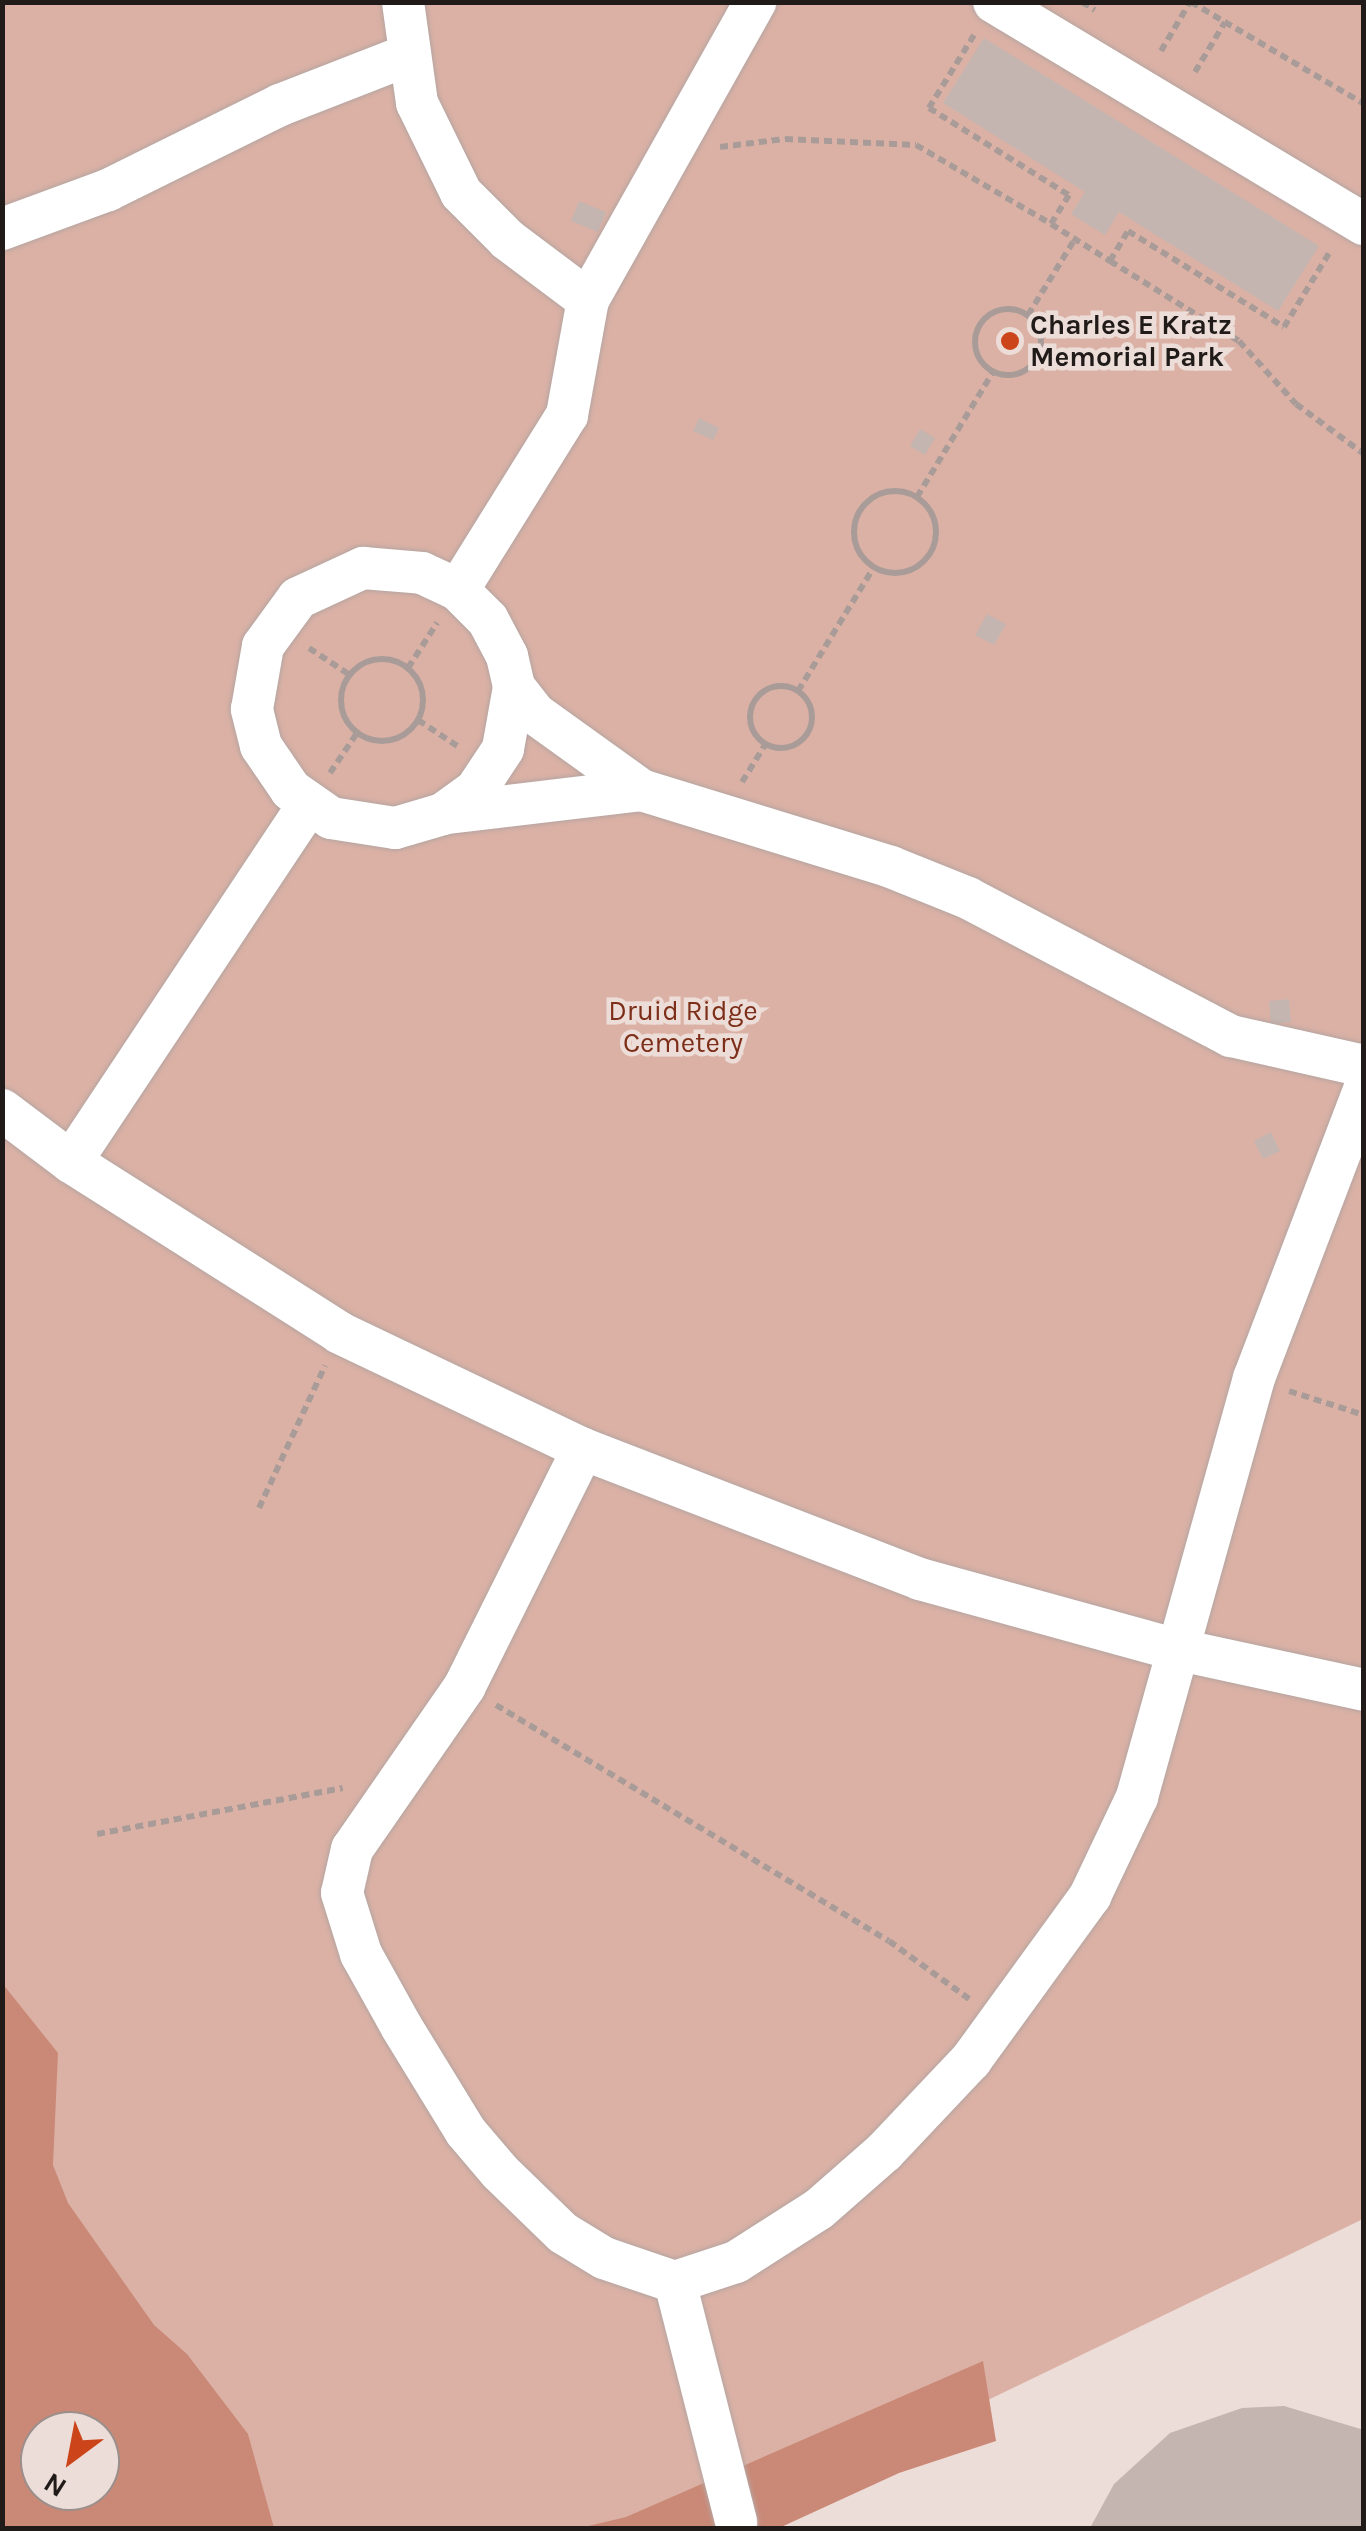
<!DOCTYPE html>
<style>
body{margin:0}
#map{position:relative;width:1366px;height:2531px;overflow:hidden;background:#edddd8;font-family:Karla,sans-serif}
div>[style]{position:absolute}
.green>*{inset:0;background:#dbb1a5}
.forest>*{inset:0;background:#ca8977}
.building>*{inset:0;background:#c4b5b0}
.path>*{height:6px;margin-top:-3px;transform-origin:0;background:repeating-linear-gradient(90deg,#a99c98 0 8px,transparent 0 13px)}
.path>.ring{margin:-3px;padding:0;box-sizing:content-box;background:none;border:6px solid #a99c98;border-radius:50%}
.roads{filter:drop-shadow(0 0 2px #b5a5a1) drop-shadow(0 0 2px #b5a5a1)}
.minor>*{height:42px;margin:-21px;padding:0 21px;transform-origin:21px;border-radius:21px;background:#fff}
.dots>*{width:28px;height:28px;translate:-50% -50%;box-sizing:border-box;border:5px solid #edddd8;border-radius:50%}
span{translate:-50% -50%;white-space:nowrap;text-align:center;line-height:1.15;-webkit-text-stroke:9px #edddd8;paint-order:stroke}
.poi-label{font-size:28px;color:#201b19;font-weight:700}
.left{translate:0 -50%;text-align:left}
.park-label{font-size:28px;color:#7c2e18}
.frame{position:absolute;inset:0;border:5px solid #201b19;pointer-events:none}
.north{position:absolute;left:20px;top:2411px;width:100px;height:100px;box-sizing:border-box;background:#edddd8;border:2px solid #9b8f8c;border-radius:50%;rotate:212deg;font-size:28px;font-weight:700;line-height:40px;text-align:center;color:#201b19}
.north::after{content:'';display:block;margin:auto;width:35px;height:45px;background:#cc441a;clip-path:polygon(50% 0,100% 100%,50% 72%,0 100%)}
</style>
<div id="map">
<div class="green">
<i style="clip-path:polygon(2px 3px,1363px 3px,1363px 2219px,723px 2528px,241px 2528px,125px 2340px,2px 2051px)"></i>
</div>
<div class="forest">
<i style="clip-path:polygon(evenodd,2px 1983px,58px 2053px,53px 2165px,68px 2203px,154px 2325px,187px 2354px,248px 2434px,274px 2528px,3px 2528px,2px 1983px,40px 2431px,100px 2431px,100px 2491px,40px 2491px,40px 2431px)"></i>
<i style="clip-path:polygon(983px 2361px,996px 2441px,899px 2473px,779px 2528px,580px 2528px,626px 2517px)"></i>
</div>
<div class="building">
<i style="clip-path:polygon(984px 38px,1319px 246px,1278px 311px,1119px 212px,1105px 235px,1071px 214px,1085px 192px,943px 103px)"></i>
<i style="clip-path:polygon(579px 201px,606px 212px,598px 232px,571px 221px)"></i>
<i style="clip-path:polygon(699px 418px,719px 428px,713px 440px,693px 431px)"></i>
<i style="clip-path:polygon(920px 429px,935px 438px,925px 455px,910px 446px)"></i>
<i style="clip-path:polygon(987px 614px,1006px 624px,994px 645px,975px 635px)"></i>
<i style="clip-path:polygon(1289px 999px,1291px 1022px,1271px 1024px,1269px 1001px)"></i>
<i style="clip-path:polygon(1271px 1132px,1280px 1151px,1263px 1159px,1254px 1141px)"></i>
<i style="clip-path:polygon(1284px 2406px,1364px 2430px,1364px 2528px,1090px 2528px,1114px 2484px,1170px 2433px,1242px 2408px)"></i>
</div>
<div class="path">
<i style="left:1082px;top:2px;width:15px;rotate:32deg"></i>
<i style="left:1191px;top:2px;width:201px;rotate:30.5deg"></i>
<i style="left:974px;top:35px;width:86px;rotate:121.7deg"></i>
<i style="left:929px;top:108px;width:165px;rotate:31.9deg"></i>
<i style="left:1069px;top:195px;width:34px;rotate:122deg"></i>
<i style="left:1051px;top:224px;width:70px;rotate:32.1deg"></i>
<i style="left:1110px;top:261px;width:35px;rotate:-59deg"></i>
<i style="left:1128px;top:231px;width:183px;rotate:31.6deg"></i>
<i style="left:1284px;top:327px;width:90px;rotate:-58.6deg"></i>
<i style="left:1161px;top:51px;width:57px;rotate:-59.4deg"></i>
<i style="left:1195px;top:72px;width:58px;rotate:-59deg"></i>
<i style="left:720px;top:147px;width:65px;rotate:-7deg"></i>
<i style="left:785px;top:139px;width:131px;rotate:2.6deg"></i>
<i style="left:916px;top:145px;width:156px;rotate:30.3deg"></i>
<i style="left:1110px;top:261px;width:152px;rotate:31.8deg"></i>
<i style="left:1239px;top:341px;width:85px;rotate:47.9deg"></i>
<i style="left:1296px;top:404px;width:84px;rotate:36.3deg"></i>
<i class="ring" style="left:975px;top:309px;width:60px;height:60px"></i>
<i style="left:1028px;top:315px;width:89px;rotate:-58.3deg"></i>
<i class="ring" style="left:854px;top:491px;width:76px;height:76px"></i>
<i style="left:917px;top:497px;width:146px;rotate:-58.7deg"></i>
<i style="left:309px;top:648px;width:49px;rotate:33.4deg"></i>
<i class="ring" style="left:341px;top:659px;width:76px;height:76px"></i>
<i style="left:408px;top:668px;width:54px;rotate:-57.2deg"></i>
<i class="ring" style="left:750px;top:686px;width:56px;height:56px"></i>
<i style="left:798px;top:691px;width:145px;rotate:-58.5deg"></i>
<i style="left:418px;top:720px;width:49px;rotate:33.4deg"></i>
<i style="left:330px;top:773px;width:48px;rotate:-56deg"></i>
<i style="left:742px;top:782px;width:44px;rotate:-58.1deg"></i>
<i style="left:1289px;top:1391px;width:79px;rotate:17.7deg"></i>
<i style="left:259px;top:1508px;width:157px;rotate:-65.1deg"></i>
<i style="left:496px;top:1705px;width:458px;rotate:31deg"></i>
<i style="left:889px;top:1941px;width:99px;rotate:35.9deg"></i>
<i style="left:97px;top:1834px;width:250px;rotate:-10.6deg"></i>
</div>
<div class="roads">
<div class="minor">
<i style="left:403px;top:2px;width:102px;rotate:82.1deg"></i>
<i style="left:417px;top:103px;width:100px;rotate:63.9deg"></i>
<i style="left:461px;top:193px;width:66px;rotate:45deg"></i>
<i style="left:508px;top:240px;width:100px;rotate:36.9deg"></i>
<i style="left:994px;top:2px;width:431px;rotate:31deg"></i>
<i style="left:2px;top:229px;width:113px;rotate:-20.2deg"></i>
<i style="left:108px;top:190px;width:192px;rotate:-26.3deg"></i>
<i style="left:280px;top:105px;width:135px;rotate:-21.3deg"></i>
<i style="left:458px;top:590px;width:206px;rotate:-58.1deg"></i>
<i style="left:567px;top:415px;width:117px;rotate:-79.7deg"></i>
<i style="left:588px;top:300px;width:342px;rotate:-60.7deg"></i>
<i style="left:514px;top:687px;width:63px;rotate:100.1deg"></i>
<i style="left:503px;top:749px;width:49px;rotate:123.4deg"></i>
<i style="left:476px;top:790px;width:41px;rotate:144deg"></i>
<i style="left:443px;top:814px;width:50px;rotate:163.7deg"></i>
<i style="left:395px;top:828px;width:65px;rotate:-171.1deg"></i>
<i style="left:331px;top:818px;width:49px;rotate:-145deg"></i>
<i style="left:291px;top:790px;width:53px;rotate:-124.3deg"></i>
<i style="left:261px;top:746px;width:38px;rotate:-104deg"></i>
<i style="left:252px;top:709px;width:64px;rotate:-80.1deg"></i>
<i style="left:263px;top:646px;width:59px;rotate:-53.9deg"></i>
<i style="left:298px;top:598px;width:72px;rotate:-24.8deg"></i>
<i style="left:363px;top:568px;width:59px;rotate:4.8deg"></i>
<i style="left:422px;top:573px;width:40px;rotate:25deg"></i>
<i style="left:458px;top:590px;width:42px;rotate:45deg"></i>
<i style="left:488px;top:620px;width:41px;rotate:62.2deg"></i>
<i style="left:507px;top:656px;width:32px;rotate:77deg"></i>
<i style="left:514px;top:687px;width:33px;rotate:52deg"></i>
<i style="left:534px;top:713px;width:132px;rotate:35.7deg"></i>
<i style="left:641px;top:790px;width:262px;rotate:17.1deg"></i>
<i style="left:891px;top:867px;width:83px;rotate:21.9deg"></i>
<i style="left:968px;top:898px;width:297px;rotate:27.7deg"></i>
<i style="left:1231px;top:1036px;width:136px;rotate:12.7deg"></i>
<i style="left:448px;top:813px;width:194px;rotate:-6.8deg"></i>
<i style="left:2px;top:1110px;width:86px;rotate:37deg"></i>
<i style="left:71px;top:1162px;width:319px;rotate:32.4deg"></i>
<i style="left:340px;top:1333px;width:269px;rotate:25.5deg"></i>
<i style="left:583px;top:1449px;width:361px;rotate:21.1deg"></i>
<i style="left:920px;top:1579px;width:264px;rotate:15.4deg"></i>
<i style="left:1175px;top:1649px;width:193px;rotate:12.2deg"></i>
<i style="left:71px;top:1162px;width:430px;rotate:-56.4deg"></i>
<i style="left:583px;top:1449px;width:265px;rotate:116.5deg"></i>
<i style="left:465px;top:1686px;width:198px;rotate:124.7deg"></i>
<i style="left:352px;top:1849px;width:45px;rotate:102.8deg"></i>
<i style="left:342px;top:1893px;width:64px;rotate:72.7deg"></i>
<i style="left:361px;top:1954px;width:82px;rotate:60.9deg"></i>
<i style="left:401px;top:2026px;width:124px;rotate:58.5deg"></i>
<i style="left:466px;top:2132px;width:52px;rotate:49.6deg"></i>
<i style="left:500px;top:2172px;width:88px;rotate:44.1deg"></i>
<i style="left:563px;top:2233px;width:48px;rotate:31.4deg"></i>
<i style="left:604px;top:2258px;width:75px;rotate:18.7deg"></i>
<i style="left:675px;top:2282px;width:64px;rotate:-18.2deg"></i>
<i style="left:736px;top:2262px;width:98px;rotate:-32.6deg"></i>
<i style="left:819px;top:2209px;width:88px;rotate:-41.3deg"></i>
<i style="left:885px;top:2151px;width:125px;rotate:-46.6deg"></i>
<i style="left:971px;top:2060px;width:203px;rotate:-54deg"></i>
<i style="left:1090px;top:1896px;width:110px;rotate:-64.6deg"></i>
<i style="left:1137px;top:1797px;width:435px;rotate:-74.4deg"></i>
<i style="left:1254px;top:1378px;width:308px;rotate:-69.1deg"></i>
<i style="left:675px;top:2282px;width:248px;rotate:75.7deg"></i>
</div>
</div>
<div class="dots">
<i style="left:1010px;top:341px;background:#cc441a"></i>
</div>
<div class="poi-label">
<span class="left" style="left:1030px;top:341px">Charles E Kratz<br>Memorial Park</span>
</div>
<div class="park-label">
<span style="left:683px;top:1027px">Druid Ridge<br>Cemetery</span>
</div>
<div class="frame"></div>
<div class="north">N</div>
</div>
